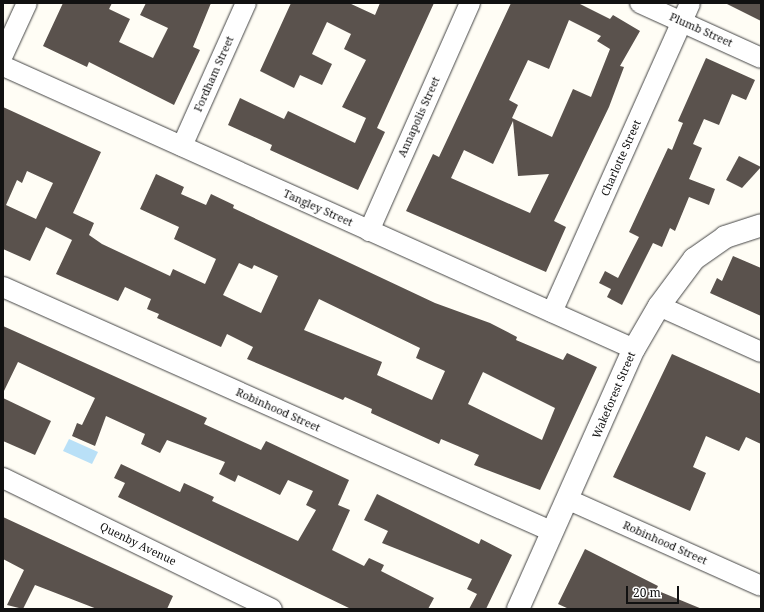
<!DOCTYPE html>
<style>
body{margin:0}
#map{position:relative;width:764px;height:612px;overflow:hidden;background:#fffdf5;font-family:"Noto Serif",serif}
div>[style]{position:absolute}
.water>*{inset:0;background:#b9e0f7}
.building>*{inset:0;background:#5a524d}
.roads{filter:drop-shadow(0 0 1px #444) drop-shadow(0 0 1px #444)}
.minor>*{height:20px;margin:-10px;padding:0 10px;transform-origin:10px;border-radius:10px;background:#fff}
.tertiary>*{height:22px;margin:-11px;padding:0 11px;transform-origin:11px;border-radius:11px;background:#fff}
span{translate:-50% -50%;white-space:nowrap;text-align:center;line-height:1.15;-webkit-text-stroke:4px #fff;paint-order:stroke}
.street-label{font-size:11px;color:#111}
.frame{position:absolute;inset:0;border:4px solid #111;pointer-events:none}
.scale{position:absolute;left:626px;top:586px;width:53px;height:18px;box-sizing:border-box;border:2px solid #111;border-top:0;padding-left:5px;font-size:12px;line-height:14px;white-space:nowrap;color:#111;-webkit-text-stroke:3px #fff;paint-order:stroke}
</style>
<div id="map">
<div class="water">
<i style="clip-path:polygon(69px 439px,98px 452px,92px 464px,63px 451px)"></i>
</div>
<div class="building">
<i style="clip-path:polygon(63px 3px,112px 3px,109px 9px,130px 19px,119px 42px,153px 58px,168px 28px,140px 15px,146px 3px,211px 3px,193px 47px,200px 50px,174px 105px,89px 62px,87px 67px,43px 46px)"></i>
<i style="clip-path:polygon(291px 3px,349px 3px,375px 15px,380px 3px,434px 3px,377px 128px,385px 132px,358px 190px,270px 150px,272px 145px,228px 125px,240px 98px,284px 119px,288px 111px,355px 143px,366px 118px,342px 107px,366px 60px,344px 49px,351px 34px,327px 22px,312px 54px,332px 64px,322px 85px,300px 75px,294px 88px,260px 71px)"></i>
<i style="clip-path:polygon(evenodd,511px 3px,578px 3px,610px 19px,613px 15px,640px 31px,620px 66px,624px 67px,609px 107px,554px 221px,566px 227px,546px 272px,406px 211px,433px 154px,439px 157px,511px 3px,569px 20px,601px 36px,597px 41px,610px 49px,591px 97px,573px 89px,552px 137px,512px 118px,518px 105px,509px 100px,528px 60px,549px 69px,569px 20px,511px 3px,513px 121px,518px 176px,549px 174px,530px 213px,451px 178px,464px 150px,493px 164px,513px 121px)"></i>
<i style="clip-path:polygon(725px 3px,761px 3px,761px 21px)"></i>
<i style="clip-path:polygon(706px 58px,755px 80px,746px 100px,732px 94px,719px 125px,704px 119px,693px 144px,702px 148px,689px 179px,715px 189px,709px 205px,689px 197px,675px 231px,670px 228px,662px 247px,653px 243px,622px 305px,607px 297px,611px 289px,599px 283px,605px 271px,618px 278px,639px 237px,629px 232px,668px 148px,672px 150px,683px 123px,678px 121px)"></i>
<i style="clip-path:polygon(evenodd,3px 107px,101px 152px,73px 213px,94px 223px,89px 235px,102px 244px,170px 276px,173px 269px,205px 284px,216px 259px,174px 239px,179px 227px,140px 209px,156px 174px,184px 187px,181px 194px,206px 205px,211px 194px,234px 205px,233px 208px,435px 303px,490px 323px,517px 337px,516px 340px,563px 360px,567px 353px,597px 367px,540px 490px,474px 465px,479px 455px,441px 439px,439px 444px,371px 413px,372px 409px,345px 397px,343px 400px,247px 359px,253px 347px,227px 334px,221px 347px,157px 318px,159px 314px,147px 309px,151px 299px,125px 287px,118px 301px,56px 274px,72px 240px,46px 227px,30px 261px,3px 249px,3px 107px,27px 171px,53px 183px,36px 219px,6px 205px,17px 180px,22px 183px,27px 171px,3px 107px,239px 263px,252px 269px,254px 265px,278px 276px,261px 313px,223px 295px,239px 263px,3px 107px,319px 299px,420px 348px,416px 358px,445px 371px,432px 400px,377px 375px,382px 362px,304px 330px,319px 299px,3px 107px,483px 372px,555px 408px,542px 440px,468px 404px,483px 372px)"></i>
<i style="clip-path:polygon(739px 156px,761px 167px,742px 188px,726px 180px)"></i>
<i style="clip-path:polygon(733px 256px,761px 268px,761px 316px,710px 293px,717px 278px,722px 281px)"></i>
<i style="clip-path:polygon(3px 326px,207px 418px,204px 424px,261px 450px,266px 441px,349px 480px,338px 505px,350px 510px,332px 550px,364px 566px,369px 558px,384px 565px,381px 571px,434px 598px,428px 609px,351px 609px,118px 497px,125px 483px,114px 478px,121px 464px,180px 492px,184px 483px,214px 497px,212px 501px,298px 541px,316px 510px,306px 505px,313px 491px,288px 480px,280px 495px,238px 475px,235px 482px,219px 474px,225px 462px,167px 440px,160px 453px,141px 444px,145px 434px,106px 416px,95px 446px,72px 436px,77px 423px,82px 425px,95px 398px,18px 362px,3px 393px)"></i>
<i style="clip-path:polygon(672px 354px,761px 394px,761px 444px,746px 437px,739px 451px,706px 436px,693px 467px,706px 473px,690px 511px,613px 477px)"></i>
<i style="clip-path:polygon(3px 398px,51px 421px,35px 455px,3px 441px)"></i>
<i style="clip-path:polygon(377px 494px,479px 544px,481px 539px,512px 555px,486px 609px,469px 609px,477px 594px,467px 589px,472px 579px,382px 543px,388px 531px,364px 520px)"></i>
<i style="clip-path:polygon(3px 517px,173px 596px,167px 609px,97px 609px,35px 585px,23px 609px,7px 605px,24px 570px,3px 559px)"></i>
<i style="clip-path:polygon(585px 549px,658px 586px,656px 590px,702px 609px,569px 609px,558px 604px)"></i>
</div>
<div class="roads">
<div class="minor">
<i style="left:640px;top:3px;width:133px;rotate:24.4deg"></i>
<i style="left:3px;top:55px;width:57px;rotate:-65.2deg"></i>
<i style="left:3px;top:66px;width:692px;rotate:24.16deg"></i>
<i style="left:182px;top:146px;width:157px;rotate:-65.9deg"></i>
<i style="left:369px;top:231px;width:249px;rotate:-66.1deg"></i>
<i style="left:3px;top:287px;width:602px;rotate:24.01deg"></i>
<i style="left:659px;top:306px;width:112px;rotate:24.3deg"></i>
<i style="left:552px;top:312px;width:338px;rotate:-65.9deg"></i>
<i style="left:3px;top:478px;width:299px;rotate:26deg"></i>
<i style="left:569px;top:500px;width:210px;rotate:24.1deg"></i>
</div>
<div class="tertiary">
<i style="left:518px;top:609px;width:285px;rotate:-66deg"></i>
<i style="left:634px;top:349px;width:50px;rotate:-59.8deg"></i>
<i style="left:659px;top:306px;width:59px;rotate:-53.3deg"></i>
<i style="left:694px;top:259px;width:38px;rotate:-35deg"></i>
<i style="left:725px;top:237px;width:38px;rotate:-18deg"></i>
</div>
</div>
<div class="street-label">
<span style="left:701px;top:30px;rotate:24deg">Plumb Street</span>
<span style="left:214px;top:74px;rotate:-66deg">Fordham Street</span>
<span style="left:419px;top:117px;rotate:-66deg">Annapolis Street</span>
<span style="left:621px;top:158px;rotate:-66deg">Charlotte Street</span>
<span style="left:318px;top:208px;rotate:24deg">Tangley Street</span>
<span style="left:614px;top:395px;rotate:-67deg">Wakeforest Street</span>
<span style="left:278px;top:410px;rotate:24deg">Robinhood Street</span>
<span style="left:665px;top:543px;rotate:24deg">Robinhood Street</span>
<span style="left:138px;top:544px;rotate:26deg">Quenby Avenue</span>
</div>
<div class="frame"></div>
<div class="scale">20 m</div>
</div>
